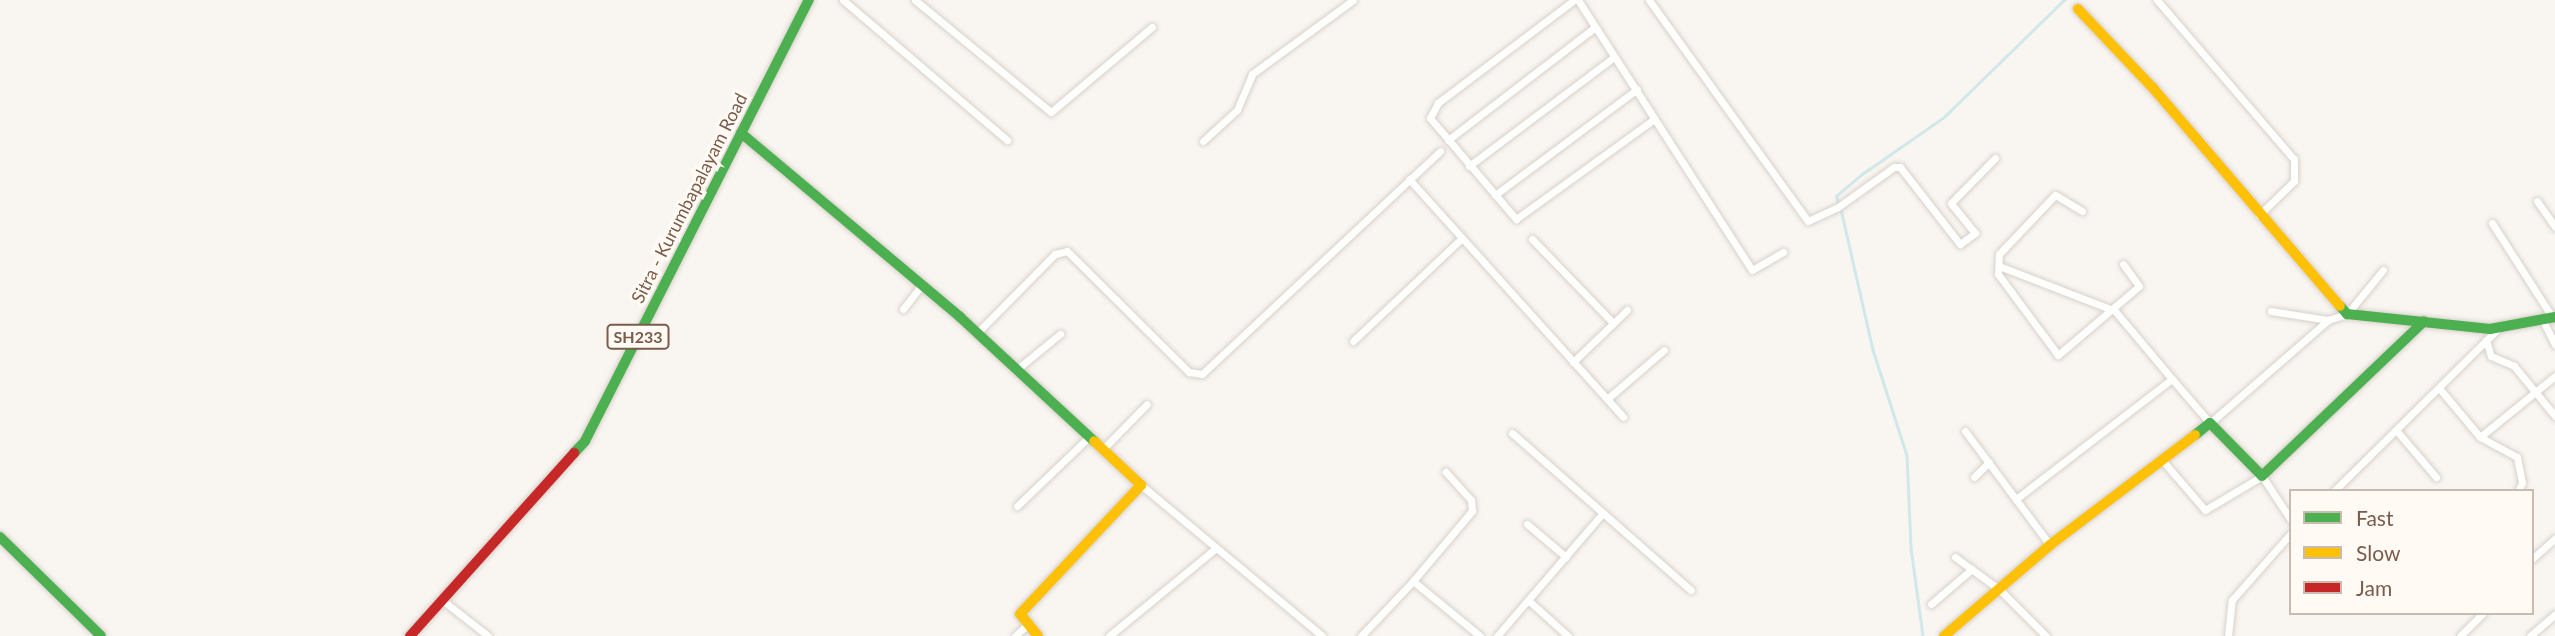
<!DOCTYPE html>
<style>
body{margin:0}
#map{position:relative;width:2555px;height:636px;overflow:hidden;background:#f9f5f0;font-family:Lato,sans-serif}
div>[style]{position:absolute}
.stream>*{height:2.5px;margin:-1.25px;padding:0 1.25px;transform-origin:1.25px;border-radius:1.25px;background:#d0e8ea}
.roads{filter:drop-shadow(0 0 2px #d7d1cb) drop-shadow(0 0 2px #d7d1cb)}
.street>*{height:7px;margin:-3.5px;padding:0 3.5px;transform-origin:3.5px;border-radius:3.5px;background:#fefefd}
.fast>*{height:10px;margin:-5px;padding:0 5px;transform-origin:5px;border-radius:5px;background:#4caf50}
.slow>*{height:10px;margin:-5px;padding:0 5px;transform-origin:5px;border-radius:5px;background:#ffc107}
.jam>*{height:10px;margin:-5px;padding:0 5px;transform-origin:5px;border-radius:5px;background:#c62828}
span{translate:-50% -50%;white-space:nowrap;text-align:center;line-height:1.15;-webkit-text-stroke:7px #fffaf3;paint-order:stroke}
.shield-label span{padding:2px 5px;background:#fffaf3;border:2px solid;border-radius:5px;-webkit-text-stroke-width:0}
.shield-label{font-size:16px;color:#7a5c4d;font-weight:700}
.street-label{font-size:18px;color:#7a5c4d}
.legend{position:absolute;left:2289px;top:489px;width:245px;height:126px;box-sizing:border-box;background:#fffaf3;border:2px solid #cabbb1;margin:0;padding:9px 12px;list-style:none;font-size:21px;color:#7a5c4d}
.legend li{display:flex;align-items:center;gap:14px;height:35px}
.legend b{width:35px;border:2px solid #cabbb1}
</style>
<div id="map">
<div class="stream">
<i style="left:1838px;top:203px;width:7px;rotate:-106deg"></i>
<i style="left:1836px;top:196px;width:38px;rotate:-40deg"></i>
<i style="left:1865px;top:172px;width:96px;rotate:-34.8deg"></i>
<i style="left:1944px;top:117px;width:168px;rotate:-44.3deg"></i>
<i style="left:1841px;top:209px;width:145px;rotate:77.2deg"></i>
<i style="left:1873px;top:350px;width:110px;rotate:72.1deg"></i>
<i style="left:1907px;top:455px;width:93px;rotate:87.5deg"></i>
<i style="left:1911px;top:548px;width:89px;rotate:82.2deg"></i>
</div>
<div class="roads">
<div class="street">
<i style="left:843px;top:0;width:216px;rotate:40.5deg"></i>
<i style="left:915px;top:0;width:176px;rotate:39.5deg"></i>
<i style="left:1051px;top:112px;width:132px;rotate:-40.1deg"></i>
<i style="left:1574px;top:0;width:171px;rotate:142.9deg"></i>
<i style="left:1438px;top:103px;width:17px;rotate:118deg"></i>
<i style="left:1430px;top:118px;width:133px;rotate:49.6deg"></i>
<i style="left:1516px;top:219px;width:170px;rotate:-35.9deg"></i>
<i style="left:1578px;top:0;width:321px;rotate:57.2deg"></i>
<i style="left:1752px;top:270px;width:36px;rotate:-30deg"></i>
<i style="left:1649px;top:0;width:272px;rotate:54.3deg"></i>
<i style="left:1808px;top:221px;width:33px;rotate:-25deg"></i>
<i style="left:1838px;top:207px;width:69px;rotate:-35.5deg"></i>
<i style="left:1894px;top:167px;width:6px"></i>
<i style="left:1900px;top:167px;width:98px;rotate:52.1deg"></i>
<i style="left:1960px;top:244px;width:19px;rotate:-36deg"></i>
<i style="left:1975px;top:233px;width:38px;rotate:-129deg"></i>
<i style="left:1951px;top:203px;width:63px;rotate:-45.6deg"></i>
<i style="left:2157px;top:0;width:210px;rotate:49.3deg"></i>
<i style="left:2294px;top:159px;width:22px;rotate:90deg"></i>
<i style="left:2294px;top:181px;width:49px;rotate:135.8deg"></i>
<i style="left:1448px;top:140px;width:185px;rotate:-37.5deg"></i>
<i style="left:1203px;top:141px;width:46px;rotate:-42.4deg"></i>
<i style="left:1237px;top:110px;width:39px;rotate:-67deg"></i>
<i style="left:1252px;top:74px;width:125px;rotate:-36.2deg"></i>
<i style="left:1469px;top:166px;width:181px;rotate:-36.9deg"></i>
<i style="left:1409px;top:179px;width:320px;rotate:48deg"></i>
<i style="left:1495px;top:195px;width:177px;rotate:-36.7deg"></i>
<i style="left:2537px;top:201px;width:32px;rotate:55deg"></i>
<i style="left:2082px;top:211px;width:31px;rotate:-149deg"></i>
<i style="left:2055px;top:195px;width:81px;rotate:133.5deg"></i>
<i style="left:1999px;top:254px;width:20px;rotate:93deg"></i>
<i style="left:1998px;top:274px;width:101px;rotate:53.5deg"></i>
<i style="left:2058px;top:355px;width:106px;rotate:-40.4deg"></i>
<i style="left:2139px;top:286px;width:27px;rotate:-126deg"></i>
<i style="left:2492px;top:223px;width:112px;rotate:57.4deg"></i>
<i style="left:1532px;top:239px;width:117px;rotate:46deg"></i>
<i style="left:1999px;top:266px;width:124px;rotate:21.2deg"></i>
<i style="left:2115px;top:311px;width:89px;rotate:50deg"></i>
<i style="left:903px;top:309px;width:31px;rotate:-52deg"></i>
<i style="left:2271px;top:311px;width:58px;rotate:9deg"></i>
<i style="left:2542px;top:319px;width:29px;rotate:63deg"></i>
<i style="left:977px;top:333px;width:111px;rotate:-45.4deg"></i>
<i style="left:1055px;top:254px;width:12px;rotate:-14deg"></i>
<i style="left:1067px;top:251px;width:172px;rotate:44.8deg"></i>
<i style="left:1189px;top:372px;width:13px;rotate:9deg"></i>
<i style="left:1202px;top:374px;width:326px;rotate:-43.1deg"></i>
<i style="left:2486px;top:340px;width:17px;rotate:73deg"></i>
<i style="left:2491px;top:356px;width:25px;rotate:23deg"></i>
<i style="left:2514px;top:366px;width:65px;rotate:50.6deg"></i>
<i style="left:1353px;top:341px;width:150px;rotate:-43.4deg"></i>
<i style="left:1573px;top:362px;width:75px;rotate:-43.9deg"></i>
<i style="left:1016px;top:370px;width:57px;rotate:-39.3deg"></i>
<i style="left:2439px;top:388px;width:64px;rotate:50.1deg"></i>
<i style="left:2480px;top:437px;width:42px;rotate:28.4deg"></i>
<i style="left:2517px;top:457px;width:26px;rotate:79deg"></i>
<i style="left:2522px;top:483px;width:9px;rotate:117deg"></i>
<i style="left:1607px;top:399px;width:75px;rotate:-40.7deg"></i>
<i style="left:2396px;top:430px;width:62px;rotate:49.6deg"></i>
<i style="left:1965px;top:431px;width:142px;rotate:53.3deg"></i>
<i style="left:1512px;top:433px;width:238px;rotate:41.3deg"></i>
<i style="left:2480px;top:437px;width:97px;rotate:-39.1deg"></i>
<i style="left:1102px;top:450px;width:64px;rotate:-45.6deg"></i>
<i style="left:2162px;top:460px;width:66px;rotate:49.3deg"></i>
<i style="left:2205px;top:510px;width:66px;rotate:-30.8deg"></i>
<i style="left:2262px;top:476px;width:53px;rotate:56.6deg"></i>
<i style="left:1974px;top:477px;width:21px;rotate:-45deg"></i>
<i style="left:1141px;top:485px;width:236px;rotate:39.8deg"></i>
<i style="left:2334px;top:491px;width:232px;rotate:-44.7deg"></i>
<i style="left:2016px;top:499px;width:197px;rotate:-37.6deg"></i>
<i style="left:2172px;top:379px;width:58px;rotate:49.2deg"></i>
<i style="left:2210px;top:423px;width:157px;rotate:-41.1deg"></i>
<i style="left:2328px;top:320px;width:20px;rotate:-18deg"></i>
<i style="left:2347px;top:314px;width:57px;rotate:-50.7deg"></i>
<i style="left:1017px;top:506px;width:100px;rotate:-43.8deg"></i>
<i style="left:1527px;top:524px;width:51px;rotate:40.2deg"></i>
<i style="left:1955px;top:557px;width:56px;rotate:36.3deg"></i>
<i style="left:2000px;top:590px;width:65px;rotate:45deg"></i>
<i style="left:2532px;top:559px;width:31px;rotate:-42deg"></i>
<i style="left:1413px;top:581px;width:92px;rotate:-49.9deg"></i>
<i style="left:1472px;top:511px;width:11px;rotate:-95deg"></i>
<i style="left:1471px;top:500px;width:38px;rotate:-132deg"></i>
<i style="left:442px;top:600px;width:58px;rotate:38deg"></i>
<i style="left:1528px;top:600px;width:54px;rotate:42deg"></i>
<i style="left:1931px;top:604px;width:54px;rotate:-40.5deg"></i>
<i style="left:1015px;top:636px;width:18px;rotate:-43deg"></i>
<i style="left:1109px;top:636px;width:137px;rotate:-39.4deg"></i>
<i style="left:1361px;top:636px;width:76px;rotate:-46.6deg"></i>
<i style="left:1413px;top:581px;width:87px;rotate:39.4deg"></i>
<i style="left:1497px;top:636px;width:161px;rotate:-49.3deg"></i>
<i style="left:2228px;top:636px;width:36px;rotate:-84deg"></i>
<i style="left:2232px;top:600px;width:89px;rotate:-48.6deg"></i>
<i style="left:2460px;top:636px;width:33px;rotate:-45deg"></i>
<i style="left:2530px;top:636px;width:33px;rotate:-41deg"></i>
</div>
<div class="fast">
<i style="left:741px;top:133px;width:286px;rotate:40deg"></i>
<i style="left:960px;top:317px;width:183px;rotate:42.8deg"></i>
<i style="left:2340px;top:306px;width:11px;rotate:49deg"></i>
<i style="left:2347px;top:314px;width:144px;rotate:6deg"></i>
<i style="left:2490px;top:329px;width:66px;rotate:-10.5deg"></i>
<i style="left:2195px;top:435px;width:19px;rotate:-39deg"></i>
<i style="left:2210px;top:423px;width:74px;rotate:45.5deg"></i>
<i style="left:2262px;top:476px;width:224px;rotate:-43.7deg"></i>
<i style="left:574px;top:453px;width:16px;rotate:-47deg"></i>
<i style="left:585px;top:441px;width:495px;rotate:-63.1deg"></i>
<i style="left:0;top:537px;width:141px;rotate:44.4deg"></i>
</div>
<div class="slow">
<i style="left:2078px;top:9px;width:109px;rotate:46.5deg"></i>
<i style="left:2153px;top:88px;width:287px;rotate:49.4deg"></i>
<i style="left:1038px;top:636px;width:28px;rotate:-129deg"></i>
<i style="left:1020px;top:614px;width:177px;rotate:-46.8deg"></i>
<i style="left:1141px;top:485px;width:64px;rotate:-136.9deg"></i>
<i style="left:1944px;top:636px;width:140px;rotate:-40.6deg"></i>
<i style="left:2050px;top:545px;width:182px;rotate:-37.2deg"></i>
</div>
<div class="jam">
<i style="left:410px;top:636px;width:246px;rotate:-48.1deg"></i>
</div>
</div>
<div class="shield-label">
<span style="left:638px;top:337px">SH233</span>
</div>
<div class="street-label">
<span style="left:689px;top:198px;rotate:-63deg">Sitra - Kurumbapalayam Road</span>
</div>
<ul class="legend">
<li><b style="height:9px;background:#4caf50"></b>Fast</li>
<li><b style="height:9px;background:#ffc107"></b>Slow</li>
<li><b style="height:9px;background:#c62828"></b>Jam</li>
</ul>
</div>
